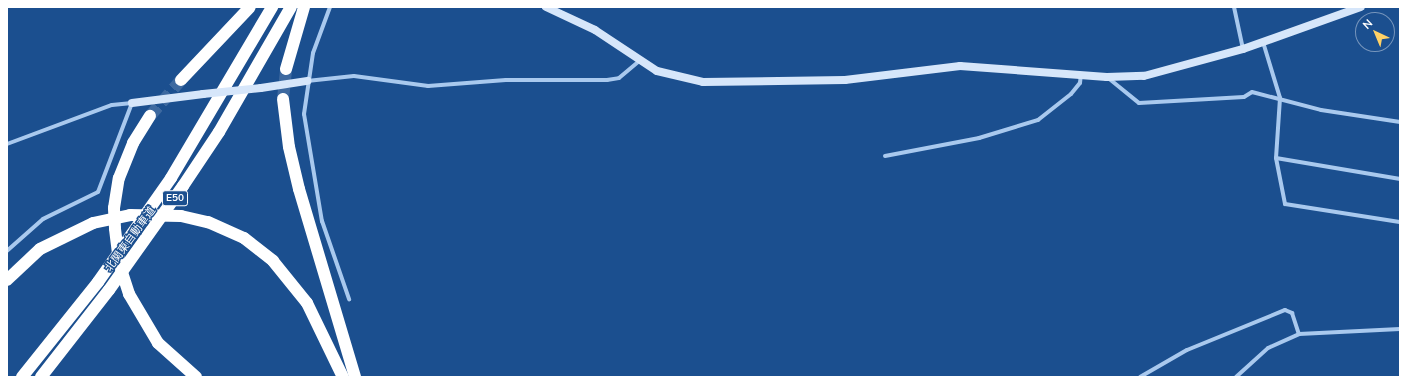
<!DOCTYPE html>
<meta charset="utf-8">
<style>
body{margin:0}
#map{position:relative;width:1407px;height:384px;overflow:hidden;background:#1b4f8f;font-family:Mulish,"Noto Sans JP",sans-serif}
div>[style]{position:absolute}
.highway-tunnel>*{height:12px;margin-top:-6px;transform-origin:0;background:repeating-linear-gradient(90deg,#3d69a0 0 12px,transparent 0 18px)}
.street>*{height:4px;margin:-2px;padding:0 2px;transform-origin:2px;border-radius:2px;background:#a9c9ee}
.secondary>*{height:8px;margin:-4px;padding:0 4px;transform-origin:4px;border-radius:4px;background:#d6e6fa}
.highway>*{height:12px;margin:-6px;padding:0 6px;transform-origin:6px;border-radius:6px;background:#fff}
.secondary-bridge>*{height:8px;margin:-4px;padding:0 4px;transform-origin:4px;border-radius:4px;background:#d6e6fa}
.highway-bridge>*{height:12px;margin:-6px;padding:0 6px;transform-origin:6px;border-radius:6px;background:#fff}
span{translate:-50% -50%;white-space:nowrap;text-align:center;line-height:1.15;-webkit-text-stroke:3px #1b4f8f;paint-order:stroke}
.shield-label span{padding:1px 3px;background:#1b4f8f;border:1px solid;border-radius:3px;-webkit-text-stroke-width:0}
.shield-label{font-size:10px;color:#fff;font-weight:700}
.street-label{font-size:11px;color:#fff}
.frame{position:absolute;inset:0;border:8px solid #fff;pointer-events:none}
.north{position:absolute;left:1355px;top:12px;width:40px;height:40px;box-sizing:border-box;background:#1b4f8f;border:1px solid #7695bc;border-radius:50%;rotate:316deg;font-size:11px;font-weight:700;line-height:16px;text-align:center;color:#fff}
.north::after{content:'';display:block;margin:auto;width:14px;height:18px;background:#ffd166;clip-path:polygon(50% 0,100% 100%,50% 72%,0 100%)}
</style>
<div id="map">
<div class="highway-tunnel">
<i style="left:283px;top:99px;width:30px;rotate:-84deg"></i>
<i style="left:150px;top:116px;width:48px;rotate:-49.3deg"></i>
</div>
<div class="street">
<i style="left:330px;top:7px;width:49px;rotate:110.3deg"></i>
<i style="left:313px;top:53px;width:62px;rotate:98.4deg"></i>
<i style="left:304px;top:114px;width:109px;rotate:80.5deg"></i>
<i style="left:322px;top:221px;width:83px;rotate:70.9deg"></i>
<i style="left:1234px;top:7px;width:43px;rotate:77.9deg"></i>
<i style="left:1263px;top:42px;width:59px;rotate:73.1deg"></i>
<i style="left:1280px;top:98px;width:60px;rotate:93.8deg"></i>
<i style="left:1276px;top:158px;width:47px;rotate:78.9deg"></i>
<i style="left:1285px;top:204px;width:116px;rotate:8.9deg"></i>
<i style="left:1107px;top:77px;width:41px;rotate:39.1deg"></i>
<i style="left:1139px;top:103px;width:105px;rotate:-3.3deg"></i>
<i style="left:1244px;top:97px;width:9px;rotate:-32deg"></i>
<i style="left:1252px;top:92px;width:71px;rotate:14.6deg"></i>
<i style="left:1321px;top:110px;width:80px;rotate:8.6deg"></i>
<i style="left:307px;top:81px;width:47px;rotate:-6.1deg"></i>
<i style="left:354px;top:76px;width:75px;rotate:7.7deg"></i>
<i style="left:428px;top:86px;width:78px;rotate:-4.4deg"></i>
<i style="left:506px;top:80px;width:101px"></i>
<i style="left:607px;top:80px;width:12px;rotate:-9deg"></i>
<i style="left:619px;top:78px;width:26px;rotate:-40deg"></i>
<i style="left:7px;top:144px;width:112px;rotate:-20.4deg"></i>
<i style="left:112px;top:105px;width:20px;rotate:-6deg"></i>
<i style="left:132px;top:103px;width:95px;rotate:110.9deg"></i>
<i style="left:98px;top:192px;width:61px;rotate:153.9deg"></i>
<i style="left:43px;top:219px;width:48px;rotate:138.4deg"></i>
<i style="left:885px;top:156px;width:96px;rotate:-10.8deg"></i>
<i style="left:979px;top:138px;width:62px;rotate:-17deg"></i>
<i style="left:1038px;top:120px;width:42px;rotate:-38.2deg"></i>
<i style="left:1071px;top:94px;width:14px;rotate:-51deg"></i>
<i style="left:1080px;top:83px;width:9px;rotate:-84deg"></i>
<i style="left:1276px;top:158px;width:126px;rotate:9.6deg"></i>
<i style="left:1140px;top:377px;width:54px;rotate:-29.9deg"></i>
<i style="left:1187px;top:350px;width:106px;rotate:-22.2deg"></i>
<i style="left:1285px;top:310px;width:8px;rotate:23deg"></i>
<i style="left:1292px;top:313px;width:22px;rotate:72deg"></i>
<i style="left:1236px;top:377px;width:43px;rotate:-42.2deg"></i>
<i style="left:1268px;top:348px;width:34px;rotate:-24deg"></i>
<i style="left:1299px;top:334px;width:101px;rotate:-2.8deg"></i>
</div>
<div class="secondary">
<i style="left:546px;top:7px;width:54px;rotate:25.1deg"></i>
<i style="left:595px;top:30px;width:74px;rotate:33.5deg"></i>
<i style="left:657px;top:71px;width:47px;rotate:13.4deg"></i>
<i style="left:703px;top:82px;width:142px;rotate:-0.8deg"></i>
<i style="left:845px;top:80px;width:116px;rotate:-6.9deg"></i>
<i style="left:960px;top:66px;width:147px;rotate:4.3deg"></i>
<i style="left:1107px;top:77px;width:37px;rotate:-2deg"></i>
<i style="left:1144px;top:76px;width:103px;rotate:-15.3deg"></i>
<i style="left:1243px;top:49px;width:125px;rotate:-19.6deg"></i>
<i style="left:261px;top:88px;width:47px;rotate:-8.7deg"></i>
<i style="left:132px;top:103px;width:72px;rotate:-7.2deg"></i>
</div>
<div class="highway">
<i style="left:286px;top:69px;width:65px;rotate:-73.8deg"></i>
<i style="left:181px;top:80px;width:100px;rotate:-46.6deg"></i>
<i style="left:283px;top:99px;width:48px;rotate:82.9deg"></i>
<i style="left:289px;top:147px;width:43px;rotate:76.6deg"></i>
<i style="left:299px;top:189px;width:196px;rotate:73.4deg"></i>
<i style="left:181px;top:216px;width:28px;rotate:13deg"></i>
<i style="left:208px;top:222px;width:39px;rotate:24deg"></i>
<i style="left:244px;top:238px;width:37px;rotate:38deg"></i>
<i style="left:273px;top:261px;width:54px;rotate:51deg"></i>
<i style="left:307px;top:303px;width:82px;rotate:64.1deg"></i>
<i style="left:115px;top:228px;width:20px;rotate:-93deg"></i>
<i style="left:114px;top:208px;width:30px;rotate:-81deg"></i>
<i style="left:119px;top:178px;width:38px;rotate:-68deg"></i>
<i style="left:133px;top:143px;width:32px;rotate:-58deg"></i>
<i style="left:7px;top:280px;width:45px;rotate:-43.2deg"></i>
<i style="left:40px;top:249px;width:59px;rotate:-26.1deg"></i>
<i style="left:129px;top:294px;width:57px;rotate:59.4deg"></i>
<i style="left:158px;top:343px;width:51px;rotate:41.8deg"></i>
<i style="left:22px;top:377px;width:122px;rotate:-51.3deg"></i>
<i style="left:98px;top:282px;width:127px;rotate:-54.9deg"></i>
<i style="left:171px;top:178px;width:199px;rotate:-59.4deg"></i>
<i style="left:41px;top:377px;width:110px;rotate:-52deg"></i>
<i style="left:109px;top:290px;width:128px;rotate:-54.6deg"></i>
<i style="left:183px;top:186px;width:65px;rotate:-56.3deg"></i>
<i style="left:219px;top:132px;width:144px;rotate:-60.1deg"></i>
</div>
<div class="secondary-bridge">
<i style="left:203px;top:94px;width:58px;rotate:-5.9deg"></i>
</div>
<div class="highway-bridge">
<i style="left:93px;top:223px;width:38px;rotate:-12deg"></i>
<i style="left:130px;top:215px;width:51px;rotate:1.1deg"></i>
<i style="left:115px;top:229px;width:34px;rotate:83deg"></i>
<i style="left:119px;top:263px;width:33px;rotate:72deg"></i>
</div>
<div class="shield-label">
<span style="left:175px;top:198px">E50</span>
</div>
<div class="street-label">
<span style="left:130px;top:239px;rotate:-54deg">北関東自動車道</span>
</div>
<div class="frame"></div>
<div class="north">N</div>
</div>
